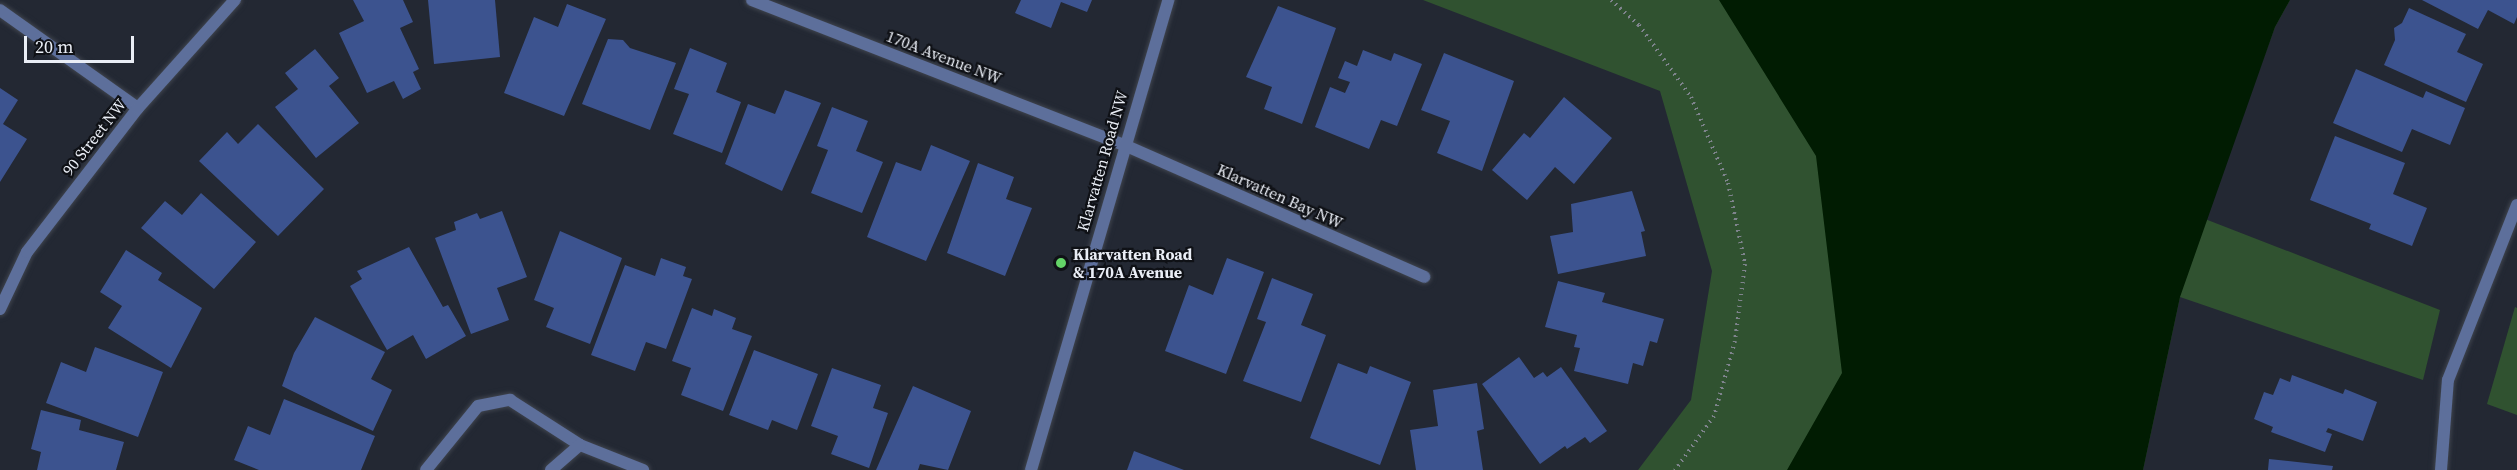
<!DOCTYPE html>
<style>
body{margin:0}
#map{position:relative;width:2517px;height:470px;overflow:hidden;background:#232833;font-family:"Source Serif 4",serif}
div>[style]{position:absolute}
.green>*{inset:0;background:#305230}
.water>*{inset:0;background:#011c02}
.building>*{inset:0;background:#3c538f}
.path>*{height:4px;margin-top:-2px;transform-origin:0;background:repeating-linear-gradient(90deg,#7f848d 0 1.5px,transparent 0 6px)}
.roads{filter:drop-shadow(0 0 2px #3f444e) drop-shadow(0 0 2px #3f444e)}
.minor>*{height:12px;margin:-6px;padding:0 6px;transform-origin:6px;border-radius:6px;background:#5d6f9b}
.tertiary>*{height:12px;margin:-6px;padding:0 6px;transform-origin:6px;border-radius:6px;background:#5d6f9b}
.dots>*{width:16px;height:16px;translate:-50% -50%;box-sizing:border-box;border:3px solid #0f1116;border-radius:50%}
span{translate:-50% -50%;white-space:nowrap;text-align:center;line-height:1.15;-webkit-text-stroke:4.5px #0f1116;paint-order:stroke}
.street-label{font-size:16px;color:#eaeef6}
.poi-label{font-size:16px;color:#eaeef6;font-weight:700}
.left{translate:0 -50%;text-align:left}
.scale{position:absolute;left:24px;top:36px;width:110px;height:27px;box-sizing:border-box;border:3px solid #eaeef6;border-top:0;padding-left:8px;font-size:18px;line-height:21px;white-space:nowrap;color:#eaeef6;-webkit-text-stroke:4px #0f1116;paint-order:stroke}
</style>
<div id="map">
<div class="green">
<i style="clip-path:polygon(1423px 0,2290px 0,2275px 27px,2205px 219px,2440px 310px,2423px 380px,2180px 297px,2143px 470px,1638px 470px,1691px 400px,1712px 271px,1660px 91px)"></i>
<i style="clip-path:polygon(2515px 307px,2517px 308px,2517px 415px,2487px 404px)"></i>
</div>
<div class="water">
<i style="clip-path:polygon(1719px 0,2290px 0,2275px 27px,2180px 297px,2143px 470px,1787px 470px,1842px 373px,1816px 156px)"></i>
</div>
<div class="building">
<i style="clip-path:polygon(353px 0,403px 0,413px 22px,400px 28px,419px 69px,413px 72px,421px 89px,403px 99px,394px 81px,367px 93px,339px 33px,364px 21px)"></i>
<i style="clip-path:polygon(428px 0,495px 0,500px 57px,434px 64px)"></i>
<i style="clip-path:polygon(1021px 0,1092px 0,1087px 12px,1061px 2px,1051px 28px,1015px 13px)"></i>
<i style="clip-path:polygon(2422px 0,2517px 0,2517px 17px,2514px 24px,2488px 10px,2478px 29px)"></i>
<i style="clip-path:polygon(567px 4px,606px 19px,564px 116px,504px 93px,534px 17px,558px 27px)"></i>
<i style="clip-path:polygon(1278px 6px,1336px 28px,1302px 124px,1264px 109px,1272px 87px,1246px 77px)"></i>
<i style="clip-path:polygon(2409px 8px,2466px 34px,2457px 52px,2483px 64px,2466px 102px,2384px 65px,2395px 40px,2394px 28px,2402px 23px)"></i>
<i style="clip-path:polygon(608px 39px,623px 40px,630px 48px,676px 63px,650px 130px,582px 104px)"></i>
<i style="clip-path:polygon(690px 48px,727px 63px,716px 92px,741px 102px,722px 153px,673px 134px,689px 94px,674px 89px)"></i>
<i style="clip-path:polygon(315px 49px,339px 78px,329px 86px,359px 123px,316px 158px,275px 107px,298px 89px,285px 73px)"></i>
<i style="clip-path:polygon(1363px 50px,1391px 61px,1394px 53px,1422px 64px,1397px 126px,1381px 120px,1369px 149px,1315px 127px,1330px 87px,1345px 93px,1350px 82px,1338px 78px,1345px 61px,1357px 66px)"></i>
<i style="clip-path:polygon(1444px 53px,1514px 81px,1482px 171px,1437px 153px,1450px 121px,1421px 110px)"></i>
<i style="clip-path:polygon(2356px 69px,2423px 98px,2426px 91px,2465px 108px,2450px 145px,2412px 129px,2402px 152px,2333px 123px)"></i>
<i style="clip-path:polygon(0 88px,18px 100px,3px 124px,27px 139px,0 182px)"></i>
<i style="clip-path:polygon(785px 90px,821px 103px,782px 191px,725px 164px,748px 104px,775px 114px)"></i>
<i style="clip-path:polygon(1564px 97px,1612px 138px,1574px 184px,1555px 167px,1527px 200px,1492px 170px,1524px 133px,1530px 138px)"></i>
<i style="clip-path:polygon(832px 107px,868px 121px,856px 151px,883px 162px,862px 213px,811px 193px,828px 150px,817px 146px)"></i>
<i style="clip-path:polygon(258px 124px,324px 189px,278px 236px,199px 161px,227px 132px,238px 144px)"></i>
<i style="clip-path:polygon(2335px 136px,2405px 163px,2393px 194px,2427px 208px,2412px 246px,2369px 229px,2371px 224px,2310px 200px)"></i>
<i style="clip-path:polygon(931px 145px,970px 161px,926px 261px,867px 237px,896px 162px,921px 171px)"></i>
<i style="clip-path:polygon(978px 163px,1014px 177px,1006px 199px,1032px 208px,1005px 276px,947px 253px)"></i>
<i style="clip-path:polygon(1632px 191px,1645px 231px,1641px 232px,1646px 256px,1558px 274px,1550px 236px,1573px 232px,1571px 204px)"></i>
<i style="clip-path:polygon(201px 193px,256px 242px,214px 289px,141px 228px,165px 201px,182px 215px)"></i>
<i style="clip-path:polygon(502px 211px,527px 277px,497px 288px,509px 320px,471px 334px,435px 238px,456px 230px,454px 222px,477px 213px,480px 219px)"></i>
<i style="clip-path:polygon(560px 231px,622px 258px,590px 344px,546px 327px,554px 308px,534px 300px)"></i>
<i style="clip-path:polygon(409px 247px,443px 307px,448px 305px,466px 336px,426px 359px,413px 335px,387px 350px,350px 286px,362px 279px,357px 271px)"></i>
<i style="clip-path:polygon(126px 250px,162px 273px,158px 280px,202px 308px,171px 368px,108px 328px,122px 306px,100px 292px)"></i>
<i style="clip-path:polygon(661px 258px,686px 267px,683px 276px,692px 279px,666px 349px,646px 342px,635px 371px,591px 355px,625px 265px,655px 276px)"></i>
<i style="clip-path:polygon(1227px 258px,1264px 272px,1226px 374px,1165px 351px,1189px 285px,1213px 295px)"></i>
<i style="clip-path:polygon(1272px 278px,1313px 294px,1301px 325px,1326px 335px,1301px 402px,1243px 381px,1266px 322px,1257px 319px)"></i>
<i style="clip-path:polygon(1558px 281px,1605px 293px,1602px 302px,1664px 319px,1657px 343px,1650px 341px,1643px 366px,1633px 363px,1628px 384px,1574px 371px,1580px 348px,1574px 347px,1577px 335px,1545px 327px)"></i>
<i style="clip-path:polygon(692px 308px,712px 316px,714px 309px,736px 318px,732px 329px,752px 336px,723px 411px,681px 395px,691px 368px,672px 361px)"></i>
<i style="clip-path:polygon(315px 317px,385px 352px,371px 379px,392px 390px,373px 431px,282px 386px,294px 353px)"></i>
<i style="clip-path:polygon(95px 347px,163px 372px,138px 437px,46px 403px,61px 362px,86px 372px)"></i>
<i style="clip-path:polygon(754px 350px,818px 374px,797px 430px,772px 420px,768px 430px,729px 415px)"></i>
<i style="clip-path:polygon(1519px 357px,1534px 378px,1543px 372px,1547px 377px,1561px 367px,1607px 431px,1590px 443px,1585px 437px,1567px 449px,1565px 446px,1540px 464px,1482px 384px)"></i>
<i style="clip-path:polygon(1338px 363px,1367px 374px,1370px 366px,1411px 382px,1380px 465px,1310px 438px)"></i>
<i style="clip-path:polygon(832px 368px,881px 385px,873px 408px,888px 413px,869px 468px,831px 454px,838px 436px,811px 426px)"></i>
<i style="clip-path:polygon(2292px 375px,2343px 394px,2345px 389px,2377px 402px,2363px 441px,2328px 428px,2326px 432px,2332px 434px,2325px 452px,2271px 432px,2273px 427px,2254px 419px,2264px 392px,2273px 395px,2280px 378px,2290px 382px)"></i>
<i style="clip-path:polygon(1477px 383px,1484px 429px,1477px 431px,1483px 470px,1416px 470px,1410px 430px,1438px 426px,1433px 390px)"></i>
<i style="clip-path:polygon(913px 386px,971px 411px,948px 470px,920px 464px,918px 470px,876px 470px)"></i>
<i style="clip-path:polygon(284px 399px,375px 436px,361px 470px,259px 470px,234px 460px,248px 426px,270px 435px)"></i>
<i style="clip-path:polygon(41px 410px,81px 420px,79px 430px,124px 442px,116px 470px,37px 470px,41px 452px,31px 449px)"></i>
<i style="clip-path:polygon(1134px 451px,1184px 470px,1127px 470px)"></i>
<i style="clip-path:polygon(2269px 459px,2333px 466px,2332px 470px,2268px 470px)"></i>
</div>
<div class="path">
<i style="left:1611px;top:0;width:38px;rotate:42deg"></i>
<i style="left:1639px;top:25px;width:89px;rotate:54.2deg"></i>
<i style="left:1691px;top:97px;width:94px;rotate:66.7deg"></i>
<i style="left:1728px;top:183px;width:83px;rotate:78.1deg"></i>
<i style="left:1745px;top:264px;width:78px;rotate:97.4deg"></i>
<i style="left:1735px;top:341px;width:78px;rotate:105.6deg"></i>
<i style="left:1714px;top:416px;width:67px;rotate:125.8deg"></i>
</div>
<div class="roads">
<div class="minor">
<i style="left:752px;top:0;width:399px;rotate:21.3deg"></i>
<i style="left:1124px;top:145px;width:328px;rotate:23.7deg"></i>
<i style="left:0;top:10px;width:169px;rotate:35.4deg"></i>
<i style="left:0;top:309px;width:63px;rotate:-64.7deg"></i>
<i style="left:27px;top:252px;width:182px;rotate:-52.4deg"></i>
<i style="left:138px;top:108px;width:145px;rotate:-48.1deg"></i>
<i style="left:426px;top:470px;width:82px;rotate:-50.9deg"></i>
<i style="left:478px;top:406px;width:33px;rotate:-11deg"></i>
<i style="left:510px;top:400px;width:83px;rotate:32.7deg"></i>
<i style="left:580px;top:445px;width:68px;rotate:21.6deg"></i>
<i style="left:551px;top:470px;width:38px;rotate:-41deg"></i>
<i style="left:2441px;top:470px;width:90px;rotate:-85.6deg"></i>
<i style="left:2448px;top:380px;width:188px;rotate:-68.5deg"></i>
</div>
<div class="tertiary">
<i style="left:1031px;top:470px;width:490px;rotate:-73.7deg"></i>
</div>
</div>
<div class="dots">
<i style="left:1061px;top:263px;background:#64d468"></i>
</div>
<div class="street-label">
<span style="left:944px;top:57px;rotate:21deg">170A Avenue NW</span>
<span style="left:94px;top:137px;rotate:-52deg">90 Street NW</span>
<span style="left:1102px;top:161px;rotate:-74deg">Klarvatten Road NW</span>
<span style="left:1280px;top:196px;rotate:24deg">Klarvatten Bay NW</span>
</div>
<div class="poi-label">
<span class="left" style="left:1073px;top:263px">Klarvatten Road<br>&amp; 170A Avenue</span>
</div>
<div class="scale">20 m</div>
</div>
